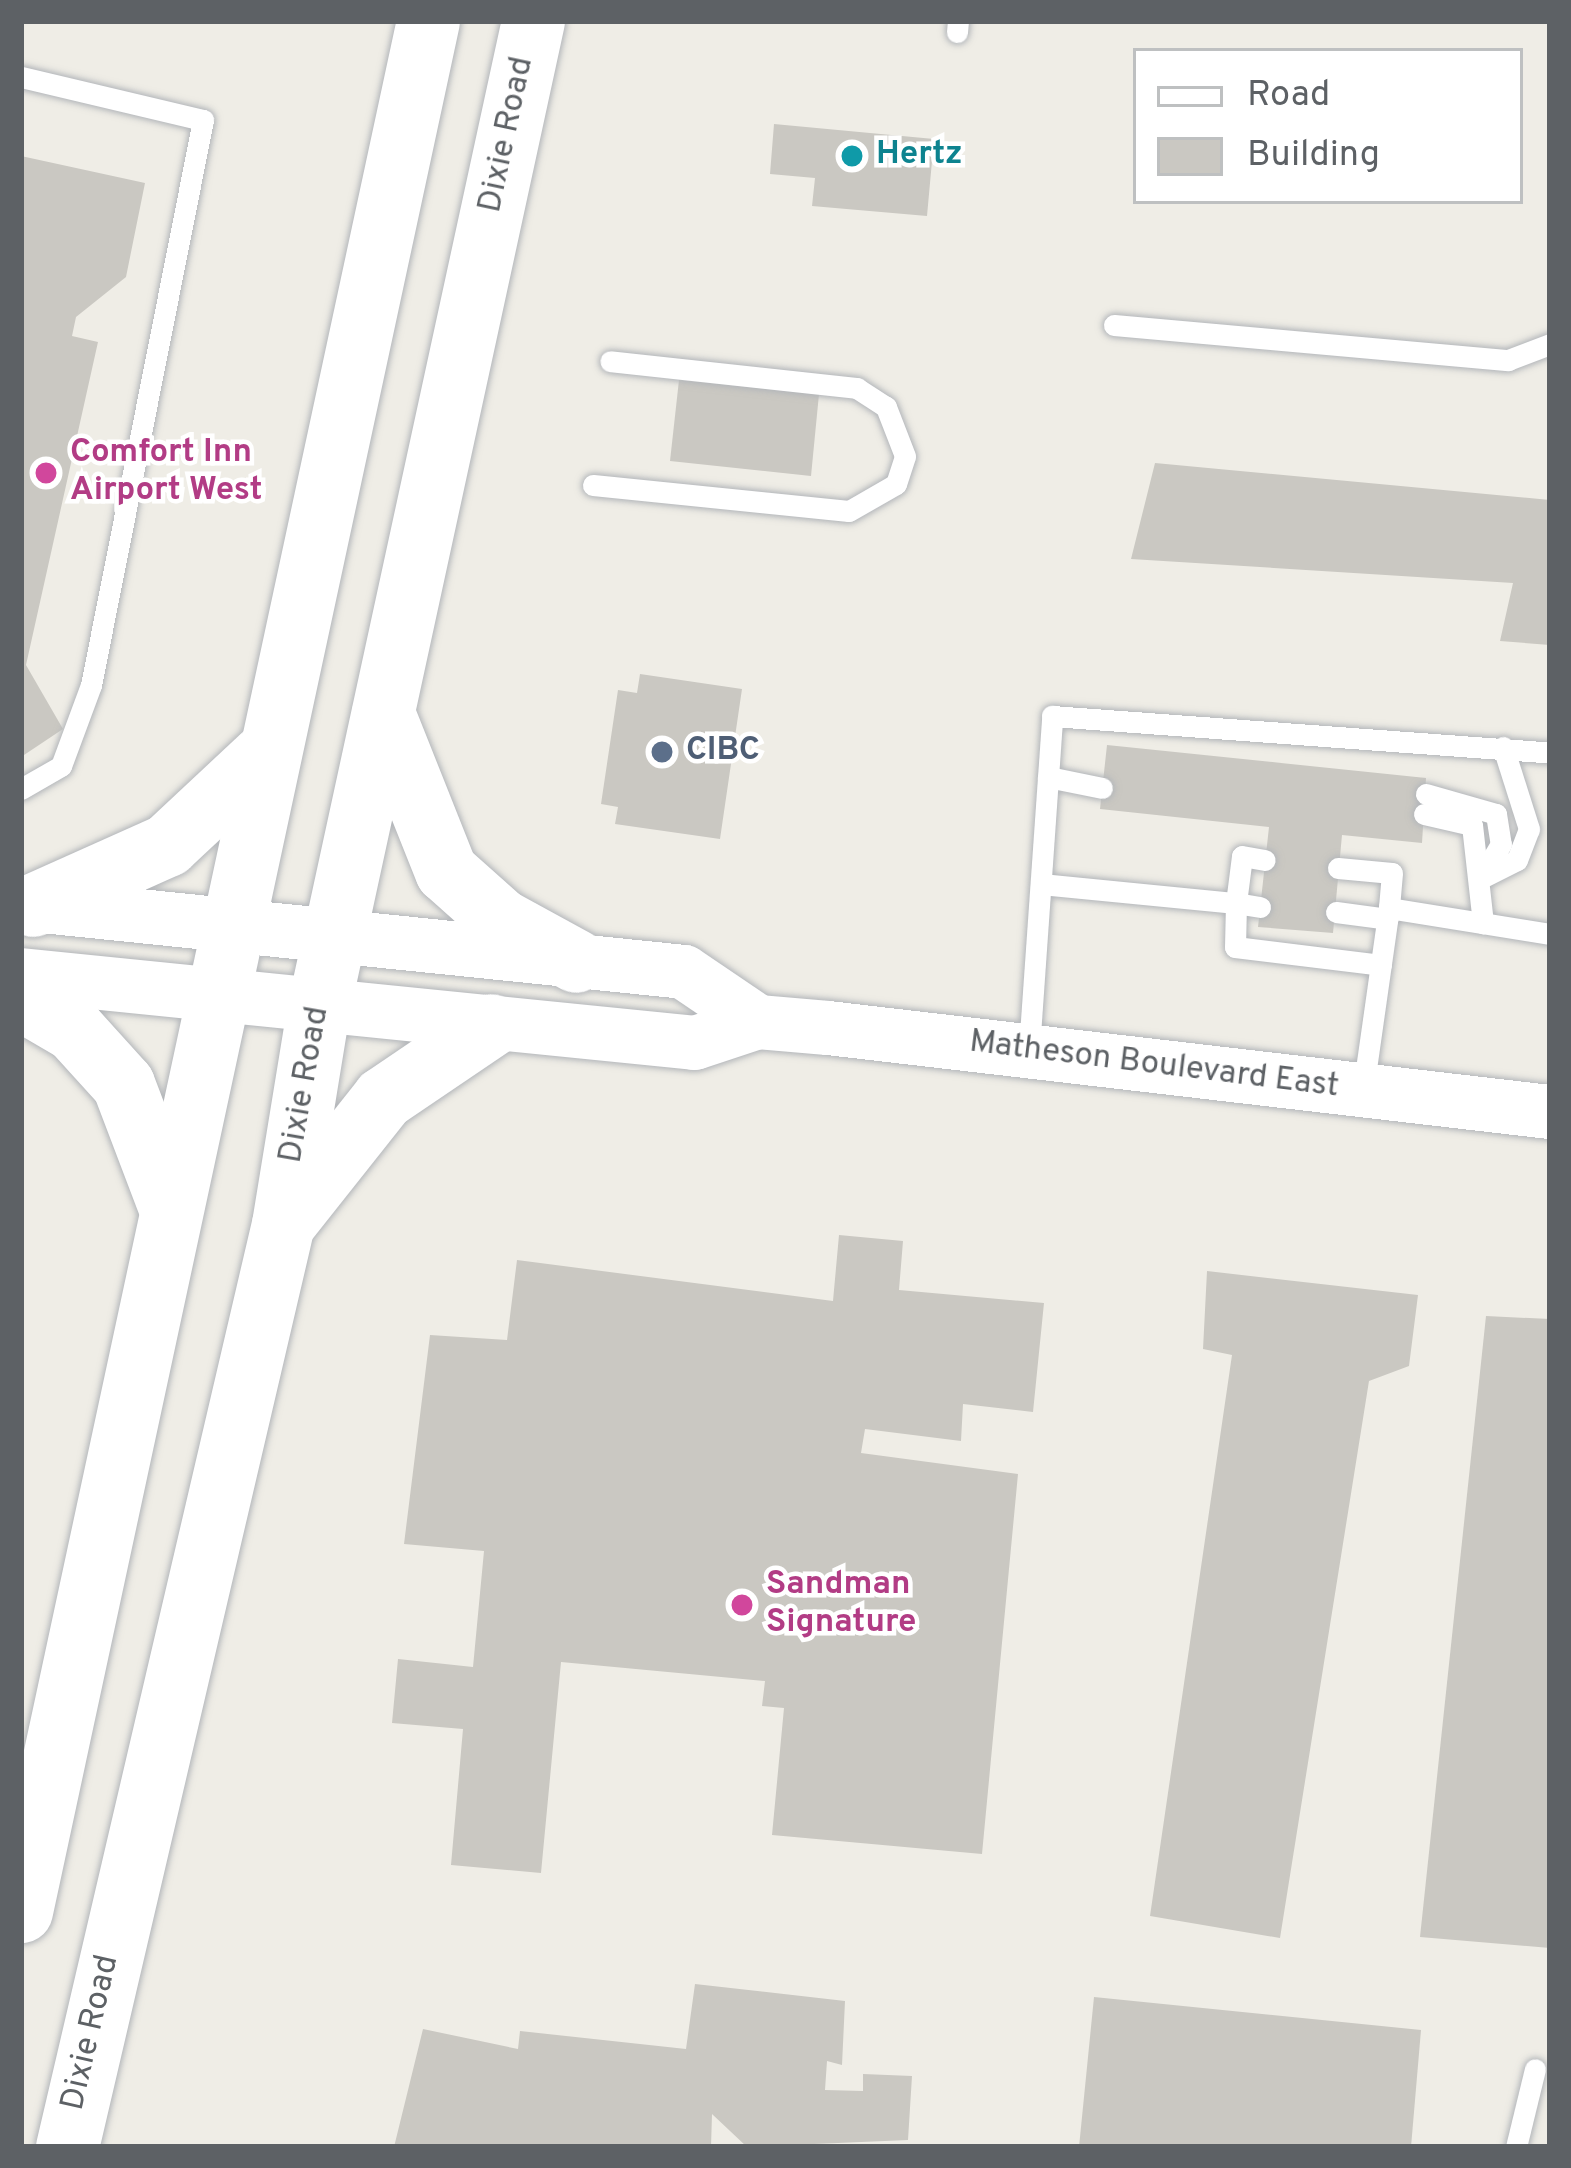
<!DOCTYPE html>
<style>
body{margin:0}
#map{position:relative;width:1571px;height:2168px;overflow:hidden;background:#efede6;font-family:Overpass,sans-serif}
div>[style]{position:absolute}
.building>*{inset:0;background:#cac8c2}
.roads{filter:drop-shadow(0 0 3px #b3b6ba) drop-shadow(0 0 3px #b3b6ba)}
.service>*{height:21px;margin:-10.5px;padding:0 10.5px;transform-origin:10.5px;border-radius:10.5px;background:#fff}
.tertiary>*{height:54px;margin:-27px;padding:0 27px;transform-origin:27px;border-radius:27px;background:#fff}
.secondary>*{height:63px;margin:-31.5px;padding:0 31.5px;transform-origin:31.5px;border-radius:31.5px;background:#fff}
.dots>*{width:33px;height:33px;translate:-50% -50%;box-sizing:border-box;border:6px solid #fff;border-radius:50%}
span{translate:-50% -50%;white-space:nowrap;text-align:center;line-height:1.15;-webkit-text-stroke:9px #fff;paint-order:stroke}
.street-label{font-size:33px;color:#5d6165}
.culture-label{font-size:33px;color:#0d838f;font-weight:700}
.left{translate:0 -50%;text-align:left}
.hotel-label{font-size:33px;color:#b23c85;font-weight:700}
.service-label{font-size:33px;color:#4e5e75;font-weight:700}
.frame{position:absolute;inset:0;border:24px solid #5d6165;pointer-events:none}
.legend{position:absolute;left:1133px;top:48px;width:390px;height:156px;box-sizing:border-box;background:#fff;border:3px solid #bec0c1;margin:0;padding:15px 21px;list-style:none;font-size:36px;color:#5d6165}
.legend li{display:flex;align-items:center;gap:24px;height:60px}
.legend b{width:60px;border:3px solid #bec0c1}
</style>
<div id="map">
<div class="building">
<i style="clip-path:polygon(774px 124px,934px 139px,927px 216px,812px 206px,815px 178px,770px 174px)"></i>
<i style="clip-path:polygon(21px 156px,145px 183px,126px 277px,76px 317px,72px 336px,98px 342px,26px 665px,63px 729px,21px 757px)"></i>
<i style="clip-path:polygon(679px 380px,819px 394px,811px 476px,670px 461px)"></i>
<i style="clip-path:polygon(1155px 463px,1550px 500px,1550px 645px,1500px 641px,1513px 583px,1131px 559px)"></i>
<i style="clip-path:polygon(640px 674px,742px 689px,720px 839px,615px 824px,618px 807px,601px 804px,618px 690px,637px 693px)"></i>
<i style="clip-path:polygon(1107px 745px,1426px 778px,1422px 843px,1342px 835px,1333px 933px,1258px 927px,1269px 827px,1100px 809px)"></i>
<i style="clip-path:polygon(839px 1235px,903px 1241px,899px 1290px,1044px 1303px,1033px 1412px,963px 1404px,961px 1441px,865px 1429px,861px 1453px,1018px 1474px,982px 1854px,772px 1835px,784px 1708px,762px 1706px,765px 1681px,561px 1662px,541px 1873px,451px 1865px,463px 1729px,392px 1723px,398px 1659px,473px 1667px,484px 1551px,404px 1544px,430px 1335px,507px 1340px,517px 1260px,833px 1301px)"></i>
<i style="clip-path:polygon(1207px 1271px,1418px 1295px,1409px 1366px,1369px 1381px,1280px 1938px,1150px 1916px,1232px 1355px,1203px 1349px)"></i>
<i style="clip-path:polygon(1486px 1316px,1550px 1319px,1550px 1948px,1420px 1937px)"></i>
<i style="clip-path:polygon(695px 1984px,845px 2001px,842px 2065px,827px 2061px,825px 2090px,863px 2091px,863px 2074px,912px 2076px,908px 2140px,747px 2147px,712px 2114px,711px 2147px,394px 2147px,423px 2029px,518px 2049px,520px 2031px,686px 2049px)"></i>
<i style="clip-path:polygon(1094px 1997px,1421px 2030px,1411px 2147px,1079px 2147px)"></i>
</div>
<div class="roads">
<div class="service">
<i style="left:957px;top:32px;width:11px;rotate:-85deg"></i>
<i style="left:21px;top:77px;width:187px;rotate:13.3deg"></i>
<i style="left:203px;top:120px;width:576px;rotate:101.21deg"></i>
<i style="left:91px;top:685px;width:86px;rotate:110.3deg"></i>
<i style="left:61px;top:766px;width:46px;rotate:150.1deg"></i>
<i style="left:1114px;top:325px;width:396px;rotate:5.1deg"></i>
<i style="left:1508px;top:360px;width:45px;rotate:-20.9deg"></i>
<i style="left:593px;top:485px;width:257px;rotate:5.8deg"></i>
<i style="left:849px;top:511px;width:54px;rotate:-29.9deg"></i>
<i style="left:896px;top:484px;width:29px;rotate:-72deg"></i>
<i style="left:905px;top:456px;width:53px;rotate:-111.2deg"></i>
<i style="left:886px;top:407px;width:35px;rotate:-147deg"></i>
<i style="left:857px;top:388px;width:248px;rotate:-173.8deg"></i>
<i style="left:1048px;top:777px;width:55px;rotate:11.5deg"></i>
<i style="left:1426px;top:794px;width:73px;rotate:15.9deg"></i>
<i style="left:1496px;top:814px;width:30px;rotate:81deg"></i>
<i style="left:1501px;top:844px;width:39px;rotate:121deg"></i>
<i style="left:1424px;top:814px;width:49px;rotate:12.9deg"></i>
<i style="left:1472px;top:825px;width:99px;rotate:83.6deg"></i>
<i style="left:1338px;top:868px;width:54px;rotate:5.3deg"></i>
<i style="left:1392px;top:873px;width:35px;rotate:95deg"></i>
<i style="left:1481px;top:878px;width:40px;rotate:-26.6deg"></i>
<i style="left:1517px;top:860px;width:33px;rotate:-69deg"></i>
<i style="left:1529px;top:829px;width:86px;rotate:-107.6deg"></i>
<i style="left:1041px;top:884px;width:196px;rotate:5.6deg"></i>
<i style="left:1236px;top:903px;width:44px;rotate:91.3deg"></i>
<i style="left:1235px;top:947px;width:147px;rotate:7deg"></i>
<i style="left:1260px;top:907px;width:24px;rotate:-171deg"></i>
<i style="left:1236px;top:903px;width:47px;rotate:-82.7deg"></i>
<i style="left:1242px;top:856px;width:23px;rotate:10deg"></i>
<i style="left:1336px;top:912px;width:52px;rotate:7.7deg"></i>
<i style="left:1029px;top:1049px;width:334px;rotate:-86deg"></i>
<i style="left:1052px;top:716px;width:499px;rotate:4.2deg"></i>
<i style="left:1363px;top:1090px;width:184px;rotate:-81.9deg"></i>
<i style="left:1389px;top:908px;width:163px;rotate:9.2deg"></i>
<i style="left:1516px;top:2147px;width:80px;rotate:-76.3deg"></i>
</div>
<div class="tertiary">
<i style="left:23px;top:904px;width:664px;rotate:5.87deg"></i>
<i style="left:684px;top:972px;width:89px;rotate:34deg"></i>
<i style="left:21px;top:975px;width:677px;rotate:5.76deg"></i>
<i style="left:695px;top:1043px;width:66px;rotate:-18.4deg"></i>
<i style="left:758px;top:1022px;width:70px;rotate:4.9deg"></i>
<i style="left:828px;top:1028px;width:727px;rotate:6.64deg"></i>
</div>
<div class="secondary">
<i style="left:383px;top:713px;width:170px;rotate:68.3deg"></i>
<i style="left:446px;top:871px;width:74px;rotate:41.7deg"></i>
<i style="left:501px;top:920px;width:85px;rotate:28.7deg"></i>
<i style="left:33px;top:905px;width:147px;rotate:-24.1deg"></i>
<i style="left:167px;top:845px;width:130px;rotate:-43.1deg"></i>
<i style="left:21px;top:999px;width:61px;rotate:30.3deg"></i>
<i style="left:74px;top:1030px;width:73px;rotate:47.8deg"></i>
<i style="left:123px;top:1084px;width:133px;rotate:69.2deg"></i>
<i style="left:288px;top:1218px;width:153px;rotate:-51.6deg"></i>
<i style="left:383px;top:1098px;width:130px;rotate:-34.1deg"></i>
<i style="left:21px;top:1911px;width:1933px;rotate:-77.85deg"></i>
<i style="left:67px;top:2147px;width:948px;rotate:-76.83deg"></i>
<i style="left:283px;top:1224px;width:217px;rotate:-80.7deg"></i>
<i style="left:318px;top:1010px;width:1012px;rotate:-77.74deg"></i>
</div>
</div>
<div class="dots">
<i style="left:852px;top:156px;background:#0f9aa8"></i>
<i style="left:46px;top:473px;background:#d1479c"></i>
<i style="left:662px;top:752px;background:#5c6f8a"></i>
<i style="left:742px;top:1605px;background:#d1479c"></i>
</div>
<div class="street-label">
<span style="left:508px;top:135px;rotate:-78deg">Dixie Road</span>
<span style="left:1154px;top:1066px;rotate:7deg">Matheson Boulevard East</span>
<span style="left:306px;top:1085px;rotate:-80deg">Dixie Road</span>
<span style="left:92px;top:2033px;rotate:-77deg">Dixie Road</span>
</div>
<div class="culture-label">
<span class="left" style="left:876px;top:156px">Hertz</span>
</div>
<div class="hotel-label">
<span class="left" style="left:70px;top:473px">Comfort Inn<br>Airport West</span>
<span class="left" style="left:766px;top:1605px">Sandman<br>Signature</span>
</div>
<div class="service-label">
<span class="left" style="left:686px;top:752px">CIBC</span>
</div>
<div class="frame"></div>
<ul class="legend">
<li><b style="height:15px;background:#fff"></b>Road</li>
<li><b style="height:33px;background:#cac8c2"></b>Building</li>
</ul>
</div>
